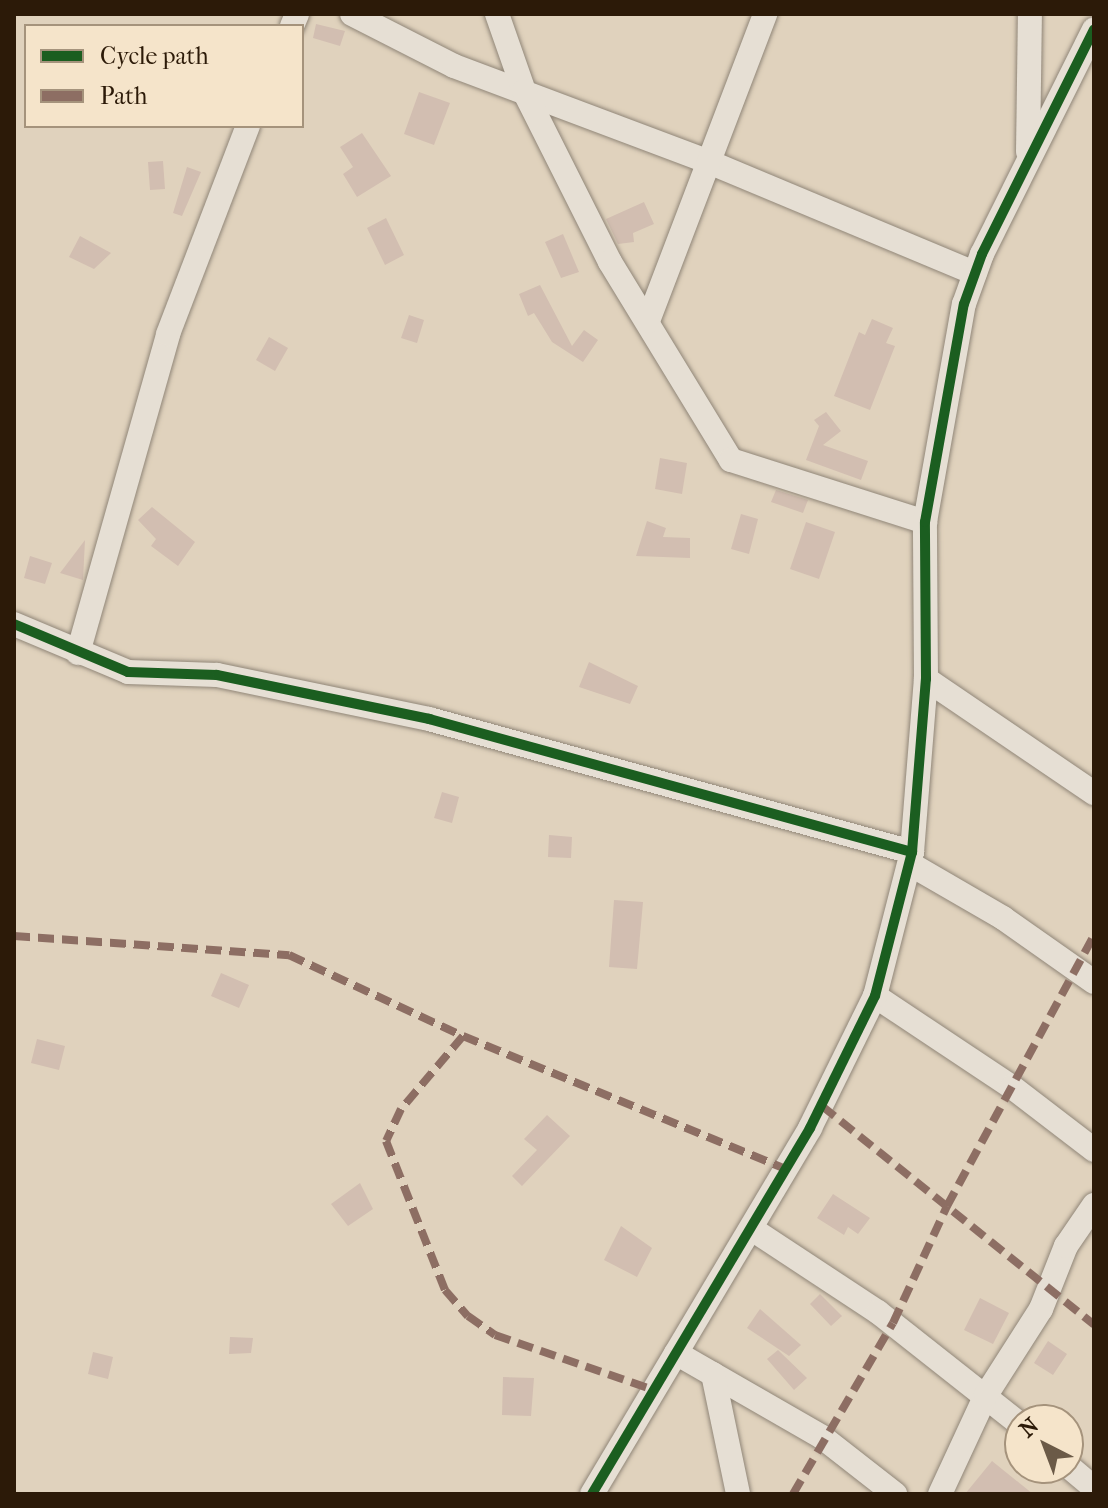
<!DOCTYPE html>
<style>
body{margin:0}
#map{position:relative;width:1108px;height:1508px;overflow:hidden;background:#e0d2bd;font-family:"IM FELL French Canon",serif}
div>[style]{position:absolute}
.building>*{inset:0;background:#d2beb1}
.roads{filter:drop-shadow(0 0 2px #908678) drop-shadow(0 0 2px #908678)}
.minor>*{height:24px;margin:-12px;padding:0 12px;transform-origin:12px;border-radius:12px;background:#e6dfd4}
.quiet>*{height:8px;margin-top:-4px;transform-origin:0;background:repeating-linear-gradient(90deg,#8d6e63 0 16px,transparent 0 24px)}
.cycleway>*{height:10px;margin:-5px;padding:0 5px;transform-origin:5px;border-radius:5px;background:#1b5e20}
span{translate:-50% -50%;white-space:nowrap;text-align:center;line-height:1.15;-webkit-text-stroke:7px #f5e4ca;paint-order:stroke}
.frame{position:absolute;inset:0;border:16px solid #2c1a08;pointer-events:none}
.legend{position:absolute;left:24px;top:24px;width:280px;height:104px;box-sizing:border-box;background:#f5e4ca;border:2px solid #a5937c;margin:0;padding:10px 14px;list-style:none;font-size:24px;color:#2c1a08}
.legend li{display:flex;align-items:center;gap:16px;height:40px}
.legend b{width:40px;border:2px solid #a5937c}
.north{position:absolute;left:1004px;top:1404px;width:80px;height:80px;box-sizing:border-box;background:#f5e4ca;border:2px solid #a5937c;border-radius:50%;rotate:318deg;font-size:22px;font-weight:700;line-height:32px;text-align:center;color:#2c1a08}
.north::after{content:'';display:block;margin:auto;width:28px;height:36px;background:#6b5a47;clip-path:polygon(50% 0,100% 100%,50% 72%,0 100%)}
</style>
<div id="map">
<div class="building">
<i style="clip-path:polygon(316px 24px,345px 31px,340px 46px,313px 38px)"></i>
<i style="clip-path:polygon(419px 92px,450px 103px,434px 145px,404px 134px)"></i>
<i style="clip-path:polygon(362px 133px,391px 176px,357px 197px,343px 174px,353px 167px,340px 147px)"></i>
<i style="clip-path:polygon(163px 161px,165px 189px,150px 190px,148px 162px)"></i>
<i style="clip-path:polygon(187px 167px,201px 172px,182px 216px,173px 213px)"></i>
<i style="clip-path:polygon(644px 202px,654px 224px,633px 233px,634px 242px,618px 244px,606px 219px)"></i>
<i style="clip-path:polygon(386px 218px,404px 255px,385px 265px,367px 228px)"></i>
<i style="clip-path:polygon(563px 234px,579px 272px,561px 278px,545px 242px)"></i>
<i style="clip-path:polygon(80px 236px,111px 253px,94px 269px,69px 257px)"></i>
<i style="clip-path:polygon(540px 285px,572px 346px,584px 330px,598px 340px,583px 362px,552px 342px,534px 313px,528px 316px,519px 294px)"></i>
<i style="clip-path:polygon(409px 315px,424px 320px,417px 343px,401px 338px)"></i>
<i style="clip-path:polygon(872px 319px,893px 328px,886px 343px,895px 346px,870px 410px,834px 396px,859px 332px,865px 335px)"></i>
<i style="clip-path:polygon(269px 337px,288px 348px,275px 371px,256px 360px)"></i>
<i style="clip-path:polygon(826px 412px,841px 431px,823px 445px,868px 461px,861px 480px,806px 460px,819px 426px,814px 420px)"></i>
<i style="clip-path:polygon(660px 458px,687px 463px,682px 494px,655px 489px)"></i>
<i style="clip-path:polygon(776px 490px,808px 500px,803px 513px,771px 502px)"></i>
<i style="clip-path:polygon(152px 507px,195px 542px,178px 566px,151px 546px,156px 539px,138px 520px)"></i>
<i style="clip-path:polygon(741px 514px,758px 519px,749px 554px,731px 549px)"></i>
<i style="clip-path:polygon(647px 521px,666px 528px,663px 537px,690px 538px,690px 558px,636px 556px)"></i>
<i style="clip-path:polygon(806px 522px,835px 532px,819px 579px,790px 569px)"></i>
<i style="clip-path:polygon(85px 540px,83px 580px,60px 573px)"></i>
<i style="clip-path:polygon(30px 556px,52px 563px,45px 584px,24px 578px)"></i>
<i style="clip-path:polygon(589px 662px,638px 686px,630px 704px,579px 687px)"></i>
<i style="clip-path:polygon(442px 792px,459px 797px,452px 823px,434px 818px)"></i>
<i style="clip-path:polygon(549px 835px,572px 837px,571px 858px,548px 857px)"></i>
<i style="clip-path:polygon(614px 900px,643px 902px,637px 969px,609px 967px)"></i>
<i style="clip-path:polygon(221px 973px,249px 985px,239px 1008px,211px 996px)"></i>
<i style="clip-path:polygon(37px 1039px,65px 1046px,59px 1070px,31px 1063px)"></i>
<i style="clip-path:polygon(547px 1115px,570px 1136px,522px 1186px,512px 1176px,537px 1150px,524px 1139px)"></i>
<i style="clip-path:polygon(360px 1183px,373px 1209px,348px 1226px,331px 1204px)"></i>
<i style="clip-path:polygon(833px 1194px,870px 1218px,858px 1234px,848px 1227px,844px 1235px,817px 1218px)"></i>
<i style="clip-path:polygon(621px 1226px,652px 1248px,637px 1277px,604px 1260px)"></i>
<i style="clip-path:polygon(820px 1294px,842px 1316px,831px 1326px,810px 1304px)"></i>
<i style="clip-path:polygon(980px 1298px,1009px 1313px,993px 1344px,964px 1330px)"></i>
<i style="clip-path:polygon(760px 1309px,801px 1345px,789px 1356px,747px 1328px)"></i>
<i style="clip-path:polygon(230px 1337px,253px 1338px,251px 1353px,229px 1354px)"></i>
<i style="clip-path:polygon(1048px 1341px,1067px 1354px,1053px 1375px,1034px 1363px)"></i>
<i style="clip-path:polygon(778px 1350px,807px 1378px,794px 1390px,767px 1359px)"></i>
<i style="clip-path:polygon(93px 1352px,113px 1357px,108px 1379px,88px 1374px)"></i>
<i style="clip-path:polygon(503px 1377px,534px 1378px,531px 1416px,502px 1415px)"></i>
<i style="clip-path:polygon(992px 1461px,1033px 1494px,965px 1494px)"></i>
</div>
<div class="roads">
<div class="minor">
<i style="left:352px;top:14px;width:114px;rotate:27deg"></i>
<i style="left:454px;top:66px;width:272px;rotate:20.6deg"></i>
<i style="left:709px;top:162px;width:288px;rotate:22.7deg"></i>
<i style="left:497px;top:14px;width:82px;rotate:70.7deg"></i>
<i style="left:524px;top:91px;width:191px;rotate:63.3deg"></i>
<i style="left:610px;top:262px;width:232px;rotate:58.6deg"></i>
<i style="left:731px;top:460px;width:204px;rotate:17.7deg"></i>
<i style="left:292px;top:26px;width:13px;rotate:-67deg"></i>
<i style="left:1028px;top:152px;width:138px;rotate:-89.2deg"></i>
<i style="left:648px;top:321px;width:329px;rotate:-69.1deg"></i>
<i style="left:14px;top:624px;width:124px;rotate:22.8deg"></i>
<i style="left:128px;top:672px;width:89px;rotate:1.9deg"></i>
<i style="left:217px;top:675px;width:217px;rotate:11.7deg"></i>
<i style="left:429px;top:719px;width:501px;rotate:15.4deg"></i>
<i style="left:78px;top:653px;width:331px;rotate:-74.2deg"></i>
<i style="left:168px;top:334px;width:223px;rotate:-69deg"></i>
<i style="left:926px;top:679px;width:203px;rotate:34.2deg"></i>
<i style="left:910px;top:864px;width:108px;rotate:30.1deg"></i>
<i style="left:1003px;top:918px;width:111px;rotate:35.1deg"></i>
<i style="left:875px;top:996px;width:164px;rotate:33.6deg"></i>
<i style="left:1012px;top:1087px;width:103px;rotate:37.5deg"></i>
<i style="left:752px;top:1229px;width:151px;rotate:33.4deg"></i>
<i style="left:878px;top:1312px;width:181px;rotate:38.3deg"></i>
<i style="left:676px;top:1353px;width:168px;rotate:29.9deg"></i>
<i style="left:822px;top:1437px;width:93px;rotate:38deg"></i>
<i style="left:713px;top:1374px;width:123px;rotate:78.2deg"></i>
<i style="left:1068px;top:1466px;width:34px;rotate:40deg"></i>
<i style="left:592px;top:1494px;width:426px;rotate:-59.2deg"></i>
<i style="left:810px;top:1128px;width:147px;rotate:-63.8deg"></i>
<i style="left:875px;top:996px;width:149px;rotate:-75.6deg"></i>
<i style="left:912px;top:852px;width:174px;rotate:-85.4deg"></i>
<i style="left:926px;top:679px;width:157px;rotate:-90.4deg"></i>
<i style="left:925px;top:522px;width:221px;rotate:-79.9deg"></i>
<i style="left:964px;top:304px;width:53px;rotate:-70.2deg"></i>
<i style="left:982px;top:254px;width:251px;rotate:-63.5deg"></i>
<i style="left:940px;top:1494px;width:109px;rotate:-65.1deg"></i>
<i style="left:986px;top:1395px;width:102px;rotate:-57.4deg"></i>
<i style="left:1041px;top:1309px;width:68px;rotate:-68.4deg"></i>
<i style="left:1066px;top:1246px;width:50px;rotate:-55.7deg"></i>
</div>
</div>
<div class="quiet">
<i style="left:14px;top:936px;width:276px;rotate:4deg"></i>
<i style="left:289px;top:955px;width:192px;rotate:25deg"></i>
<i style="left:463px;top:1036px;width:349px;rotate:22.4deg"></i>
<i style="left:463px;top:1036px;width:96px;rotate:130.3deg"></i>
<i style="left:401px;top:1109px;width:35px;rotate:115deg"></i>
<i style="left:386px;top:1141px;width:160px;rotate:68.4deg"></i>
<i style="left:445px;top:1290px;width:35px;rotate:49deg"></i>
<i style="left:468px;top:1316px;width:33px;rotate:35deg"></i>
<i style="left:495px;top:1335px;width:168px;rotate:19.1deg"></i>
<i style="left:822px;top:1106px;width:349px;rotate:38.8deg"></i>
<i style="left:793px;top:1494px;width:198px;rotate:-59.7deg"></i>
<i style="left:893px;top:1323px;width:129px;rotate:-65.2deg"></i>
<i style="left:947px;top:1206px;width:308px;rotate:-61.5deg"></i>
</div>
<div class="cycleway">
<i style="left:14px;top:624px;width:124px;rotate:22.8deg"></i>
<i style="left:128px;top:672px;width:89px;rotate:1.9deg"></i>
<i style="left:217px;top:675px;width:217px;rotate:11.7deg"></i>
<i style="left:429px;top:719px;width:501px;rotate:15.4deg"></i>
<i style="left:592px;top:1494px;width:426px;rotate:-59.2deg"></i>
<i style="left:810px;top:1128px;width:147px;rotate:-63.8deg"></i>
<i style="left:875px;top:996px;width:149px;rotate:-75.6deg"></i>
<i style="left:912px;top:852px;width:174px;rotate:-85.4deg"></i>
<i style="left:926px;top:679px;width:157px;rotate:-90.4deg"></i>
<i style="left:925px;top:522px;width:221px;rotate:-79.9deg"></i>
<i style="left:964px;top:304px;width:53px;rotate:-70.2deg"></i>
<i style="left:982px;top:254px;width:251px;rotate:-63.5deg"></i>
</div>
<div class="frame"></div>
<ul class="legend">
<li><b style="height:10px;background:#1b5e20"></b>Cycle path</li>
<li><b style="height:10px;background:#8d6e63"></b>Path</li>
</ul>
<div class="north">N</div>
</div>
